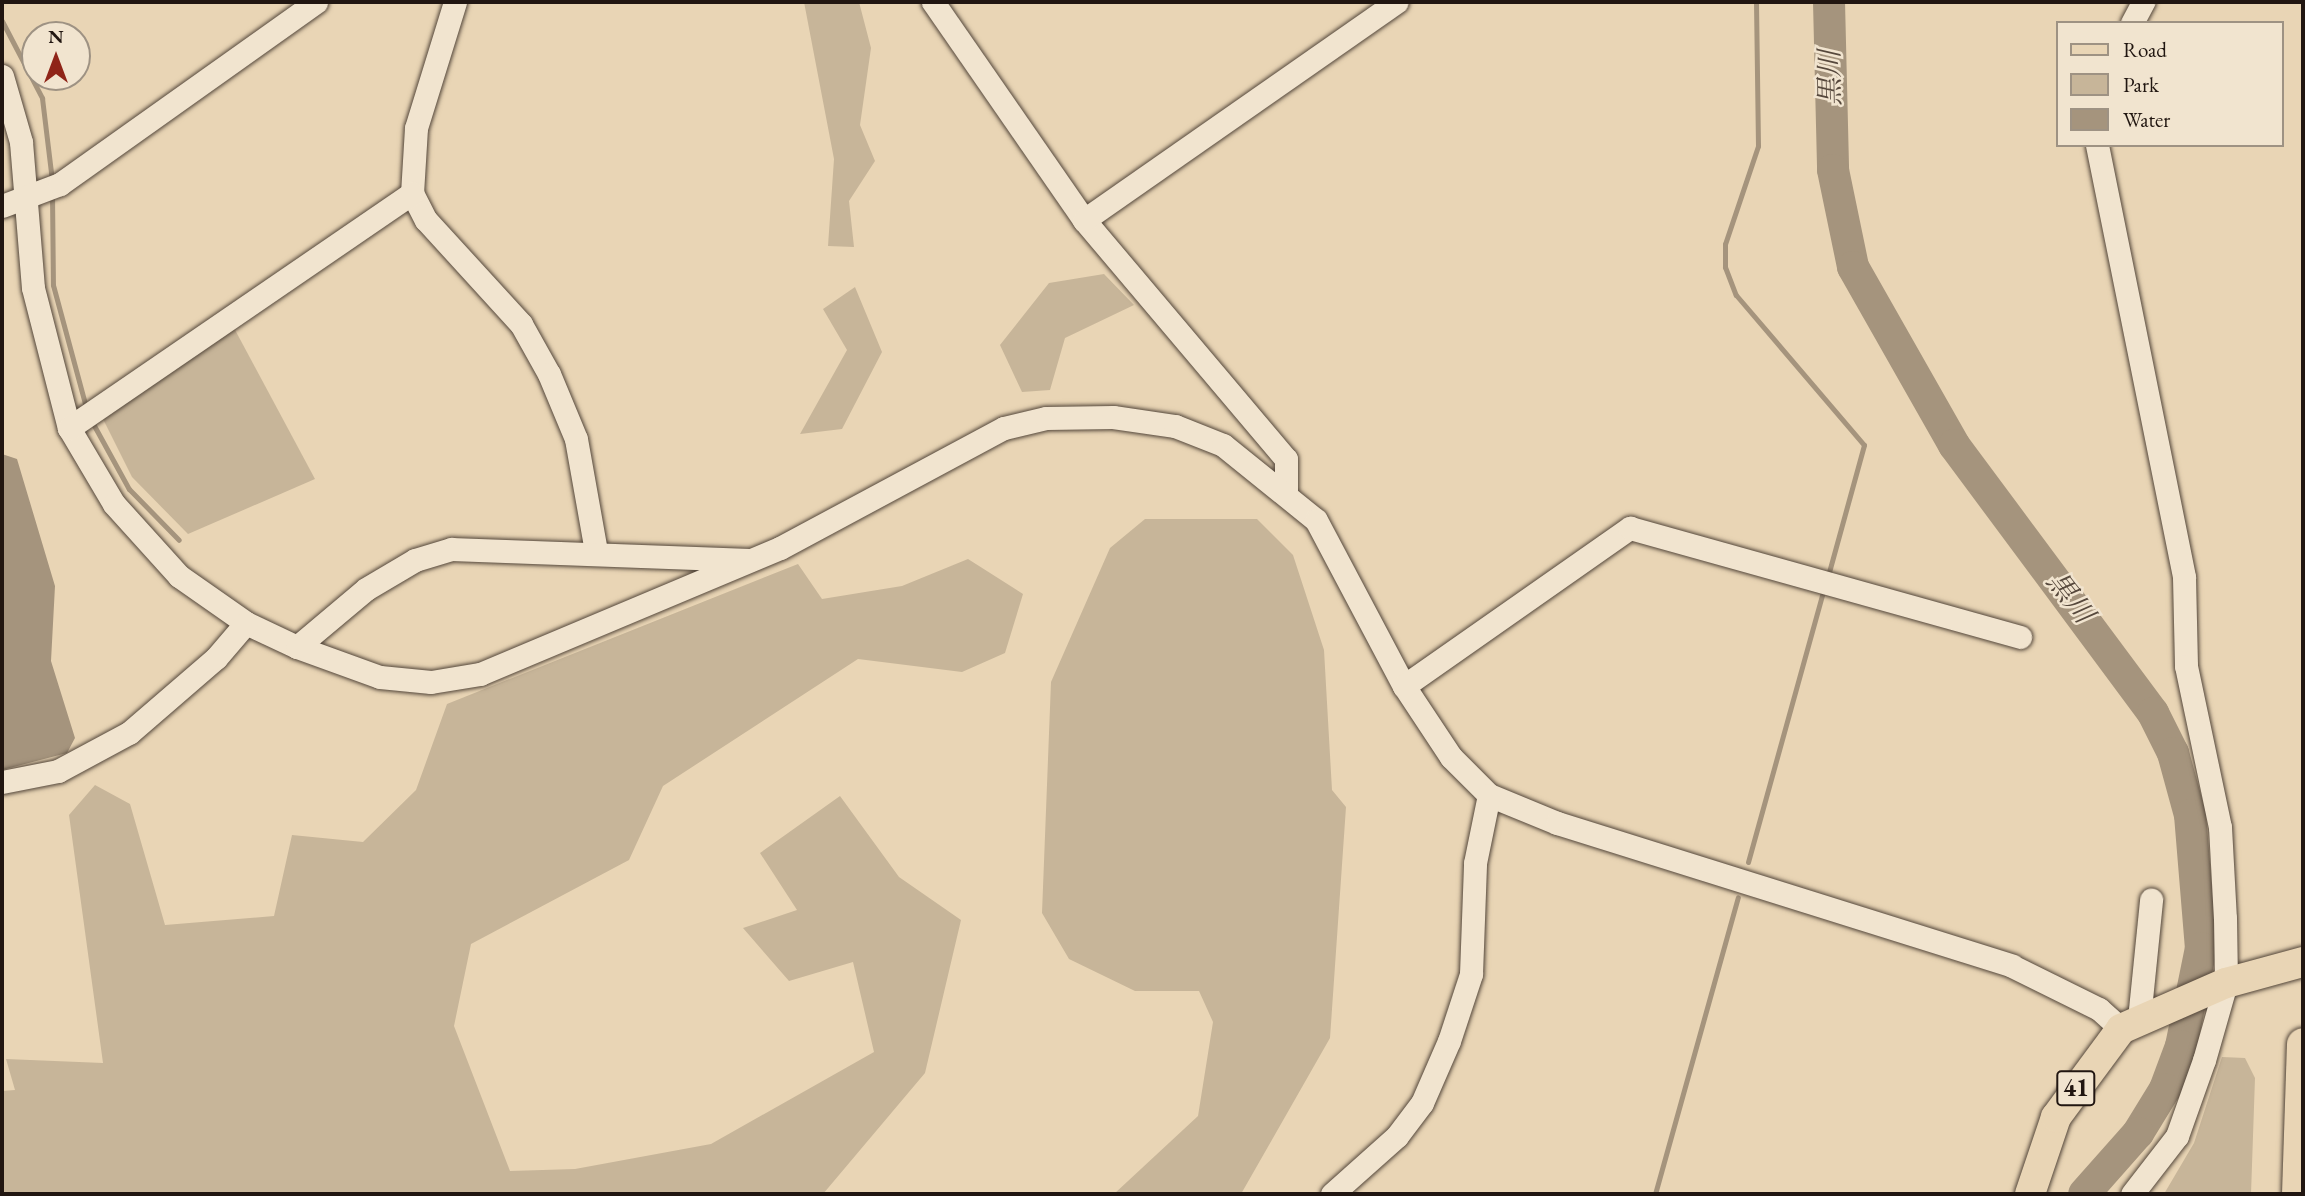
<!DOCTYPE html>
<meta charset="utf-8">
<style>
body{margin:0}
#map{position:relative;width:2305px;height:1196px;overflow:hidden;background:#e9d5b5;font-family:"EB Garamond","Noto Serif JP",serif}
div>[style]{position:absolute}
.green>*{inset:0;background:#c7b599}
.water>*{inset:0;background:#a5947d}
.stream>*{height:5px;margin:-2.5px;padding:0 2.5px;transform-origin:2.5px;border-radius:2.5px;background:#a5947d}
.river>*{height:32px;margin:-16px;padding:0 16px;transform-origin:16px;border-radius:16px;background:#a5947d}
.roads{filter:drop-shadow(0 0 2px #53463a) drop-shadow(0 0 2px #53463a)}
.minor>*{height:23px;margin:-11.5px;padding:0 11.5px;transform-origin:11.5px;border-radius:11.5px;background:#f1e4cf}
.major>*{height:30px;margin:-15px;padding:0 15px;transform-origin:15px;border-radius:15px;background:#e9d5b5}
.highway>*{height:33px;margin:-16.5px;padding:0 16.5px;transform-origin:16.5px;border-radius:16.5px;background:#e9d5b5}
span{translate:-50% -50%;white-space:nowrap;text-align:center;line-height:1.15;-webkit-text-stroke:5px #f1e4cf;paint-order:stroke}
.shield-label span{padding:2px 5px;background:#f1e4cf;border:2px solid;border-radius:5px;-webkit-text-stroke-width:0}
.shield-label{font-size:24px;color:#211611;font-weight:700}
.water-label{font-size:28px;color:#56483c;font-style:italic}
.frame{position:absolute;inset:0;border:4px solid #211611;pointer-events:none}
.legend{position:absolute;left:2056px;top:21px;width:228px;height:126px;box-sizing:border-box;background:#f1e4cf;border:2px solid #9e9283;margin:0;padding:9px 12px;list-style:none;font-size:21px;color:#211611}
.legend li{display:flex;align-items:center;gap:14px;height:35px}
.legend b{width:35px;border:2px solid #9e9283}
.north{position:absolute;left:21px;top:21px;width:70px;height:70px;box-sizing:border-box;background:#f1e4cf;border:2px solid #9e9283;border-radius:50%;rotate:0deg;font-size:19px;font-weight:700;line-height:28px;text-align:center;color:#211611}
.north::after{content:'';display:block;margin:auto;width:24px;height:32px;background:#8f2418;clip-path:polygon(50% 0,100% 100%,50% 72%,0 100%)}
</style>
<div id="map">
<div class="green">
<i style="clip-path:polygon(804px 2px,859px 2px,871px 48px,860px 125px,875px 161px,849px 201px,854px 247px,828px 246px,834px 159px)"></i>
<i style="clip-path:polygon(1104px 274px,1134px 305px,1065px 338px,1050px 390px,1022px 392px,1000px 345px,1049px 283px)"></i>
<i style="clip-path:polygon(855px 287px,882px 352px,842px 429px,800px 434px,847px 350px,823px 309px)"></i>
<i style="clip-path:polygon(234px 328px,315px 479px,188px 534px,132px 477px,101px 415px)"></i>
<i style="clip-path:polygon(1145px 519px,1257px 519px,1293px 555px,1324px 650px,1332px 790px,1346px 807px,1330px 1038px,1241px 1194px,1114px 1194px,1198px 1116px,1213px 1022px,1199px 991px,1135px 991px,1069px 959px,1042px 913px,1051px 682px,1110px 548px)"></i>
<i style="clip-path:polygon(968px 559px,1023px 594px,1005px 653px,962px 672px,858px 659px,663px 786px,629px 860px,471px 944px,454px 1026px,510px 1171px,575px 1169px,711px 1144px,874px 1052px,853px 962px,789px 981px,743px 928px,797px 910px,760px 853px,840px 796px,899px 877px,961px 920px,925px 1073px,823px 1194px,2px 1194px,2px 1091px,15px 1090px,6px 1059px,103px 1063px,69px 815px,95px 785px,130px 804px,165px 925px,274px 916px,292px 835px,363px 842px,416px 790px,447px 704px,798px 564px,822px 599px,902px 586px)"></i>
<i style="clip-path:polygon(2222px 1057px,2245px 1058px,2255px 1078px,2251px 1194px,2164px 1194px,2194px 1143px)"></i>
</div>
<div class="water">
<i style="clip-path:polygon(2px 454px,17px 459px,55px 586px,51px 661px,75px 738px,67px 753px,2px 770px)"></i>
</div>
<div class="stream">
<i style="left:1756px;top:2px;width:144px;rotate:89.2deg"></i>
<i style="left:1758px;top:146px;width:103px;rotate:108.6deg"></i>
<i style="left:1725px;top:244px;width:23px;rotate:90deg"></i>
<i style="left:1725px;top:267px;width:30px;rotate:69deg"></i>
<i style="left:1736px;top:295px;width:197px;rotate:49.5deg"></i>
<i style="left:1864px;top:445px;width:139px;rotate:105.4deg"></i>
<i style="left:2px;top:21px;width:87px;rotate:62.5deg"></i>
<i style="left:42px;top:98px;width:84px;rotate:83.1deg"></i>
<i style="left:52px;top:194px;width:91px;rotate:89.4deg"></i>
<i style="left:53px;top:285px;width:126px;rotate:74.9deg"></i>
<i style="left:91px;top:420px;width:79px;rotate:61.2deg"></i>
<i style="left:129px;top:489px;width:71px;rotate:45.6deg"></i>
<i style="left:1748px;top:862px;width:284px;rotate:-74.5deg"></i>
<i style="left:1655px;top:1194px;width:308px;rotate:-74.4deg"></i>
</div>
<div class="river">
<i style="left:1829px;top:2px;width:168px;rotate:88.6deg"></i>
<i style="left:1833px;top:170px;width:99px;rotate:78.3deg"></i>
<i style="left:1853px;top:267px;width:205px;rotate:60.4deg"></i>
<i style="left:1954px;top:445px;width:334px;rotate:53.4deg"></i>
<i style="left:2153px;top:713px;width:45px;rotate:63.4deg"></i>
<i style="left:2173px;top:753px;width:64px;rotate:74.7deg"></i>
<i style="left:2190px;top:815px;width:133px;rotate:85.3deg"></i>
<i style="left:2201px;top:948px;width:100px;rotate:101.5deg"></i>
<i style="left:2181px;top:1046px;width:46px;rotate:110.4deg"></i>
<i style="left:2165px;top:1089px;width:52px;rotate:121.5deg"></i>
<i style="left:2138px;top:1133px;width:81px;rotate:131.5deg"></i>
</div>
<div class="roads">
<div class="minor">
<i style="left:455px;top:2px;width:132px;rotate:107.2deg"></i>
<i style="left:416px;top:128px;width:65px;rotate:93.5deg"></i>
<i style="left:412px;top:193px;width:30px;rotate:63deg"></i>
<i style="left:426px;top:220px;width:141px;rotate:47.6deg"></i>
<i style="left:521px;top:324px;width:57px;rotate:60.8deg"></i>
<i style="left:549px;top:374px;width:70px;rotate:67.4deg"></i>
<i style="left:576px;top:439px;width:114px;rotate:79.9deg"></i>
<i style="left:933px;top:2px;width:265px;rotate:55.3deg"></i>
<i style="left:1084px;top:220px;width:313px;rotate:49.8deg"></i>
<i style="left:1286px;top:459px;width:33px;rotate:90deg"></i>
<i style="left:2132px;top:23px;width:24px;rotate:-62deg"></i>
<i style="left:2px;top:76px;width:69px;rotate:73.9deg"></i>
<i style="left:21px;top:142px;width:146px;rotate:85.3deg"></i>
<i style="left:33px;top:288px;width:145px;rotate:75.6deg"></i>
<i style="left:69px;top:428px;width:88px;rotate:59.4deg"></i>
<i style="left:114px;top:504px;width:97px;rotate:47.9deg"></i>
<i style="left:179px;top:576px;width:82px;rotate:35deg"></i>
<i style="left:246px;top:623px;width:56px;rotate:25.2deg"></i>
<i style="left:297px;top:647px;width:88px;rotate:19.9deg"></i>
<i style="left:380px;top:677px;width:51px;rotate:5.6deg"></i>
<i style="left:431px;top:682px;width:50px;rotate:-9.3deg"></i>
<i style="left:480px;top:674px;width:325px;rotate:-22.8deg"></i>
<i style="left:780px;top:548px;width:254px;rotate:-28.2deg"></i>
<i style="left:1004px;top:428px;width:43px;rotate:-13.4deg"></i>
<i style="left:1046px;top:418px;width:67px;rotate:-0.9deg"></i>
<i style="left:1113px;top:417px;width:63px;rotate:8.3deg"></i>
<i style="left:1175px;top:426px;width:52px;rotate:21.6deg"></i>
<i style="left:1223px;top:445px;width:119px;rotate:38.9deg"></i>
<i style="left:1316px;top:520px;width:188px;rotate:62.1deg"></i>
<i style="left:1404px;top:686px;width:85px;rotate:56.5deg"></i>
<i style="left:1451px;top:757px;width:54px;rotate:45deg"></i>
<i style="left:1489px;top:795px;width:74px;rotate:22.4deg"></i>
<i style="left:1557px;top:823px;width:477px;rotate:17.4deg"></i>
<i style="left:2012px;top:966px;width:97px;rotate:26.3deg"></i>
<i style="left:2099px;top:1009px;width:30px;rotate:42deg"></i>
<i style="left:2097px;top:145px;width:441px;rotate:78.6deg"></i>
<i style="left:2184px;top:577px;width:89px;rotate:88.7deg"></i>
<i style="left:2186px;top:666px;width:165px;rotate:78.1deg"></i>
<i style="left:2220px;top:827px;width:91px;rotate:86.9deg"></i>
<i style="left:2225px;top:918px;width:65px;rotate:89.1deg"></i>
<i style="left:2226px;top:983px;width:80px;rotate:105.9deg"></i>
<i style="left:2204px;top:1060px;width:81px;rotate:109.6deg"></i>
<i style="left:2177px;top:1136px;width:73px;rotate:127.8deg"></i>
<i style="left:2px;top:206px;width:62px;rotate:-20.8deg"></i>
<i style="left:60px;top:184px;width:314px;rotate:-35.4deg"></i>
<i style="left:1084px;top:220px;width:381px;rotate:-34.9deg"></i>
<i style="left:69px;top:428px;width:416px;rotate:-34.4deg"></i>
<i style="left:297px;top:647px;width:90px;rotate:-40deg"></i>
<i style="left:366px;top:589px;width:57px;rotate:-30.6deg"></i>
<i style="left:415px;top:560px;width:38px;rotate:-17deg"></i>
<i style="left:451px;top:549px;width:299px;rotate:2.1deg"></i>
<i style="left:1404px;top:686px;width:276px;rotate:-35deg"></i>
<i style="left:1630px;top:528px;width:405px;rotate:15.6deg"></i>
<i style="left:2px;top:782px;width:57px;rotate:-11.1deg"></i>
<i style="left:58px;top:771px;width:81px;rotate:-28.2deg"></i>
<i style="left:129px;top:733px;width:115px;rotate:-40.8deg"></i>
<i style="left:216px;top:658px;width:46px;rotate:-49.4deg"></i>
<i style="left:2139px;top:1019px;width:120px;rotate:-84.2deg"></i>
<i style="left:1332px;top:1194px;width:87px;rotate:-41.7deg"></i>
<i style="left:1397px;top:1136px;width:41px;rotate:-52.9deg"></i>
<i style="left:1422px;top:1103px;width:68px;rotate:-66.5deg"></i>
<i style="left:1449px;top:1041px;width:71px;rotate:-71.8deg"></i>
<i style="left:1471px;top:974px;width:111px;rotate:-87.9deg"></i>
<i style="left:1475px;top:863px;width:69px;rotate:-78.4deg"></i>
</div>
<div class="major">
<i style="left:2030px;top:1194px;width:81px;rotate:-71.3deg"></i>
<i style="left:2056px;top:1117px;width:109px;rotate:-53.5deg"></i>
<i style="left:2121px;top:1029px;width:115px;rotate:-23.7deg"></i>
<i style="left:2226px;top:983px;width:80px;rotate:-15.3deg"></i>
</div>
<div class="highway">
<i style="left:2298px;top:1194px;width:150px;rotate:-88.1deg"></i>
</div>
</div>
<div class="shield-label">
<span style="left:2076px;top:1088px">41</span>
</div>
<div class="water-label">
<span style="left:1829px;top:78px;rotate:-91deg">黒川</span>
<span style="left:2071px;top:597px;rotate:52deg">黒川</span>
</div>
<div class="frame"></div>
<ul class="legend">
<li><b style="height:9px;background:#e9d5b5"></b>Road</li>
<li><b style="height:19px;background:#c7b599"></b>Park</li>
<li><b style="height:19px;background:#a5947d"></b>Water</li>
</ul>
<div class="north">N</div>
</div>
